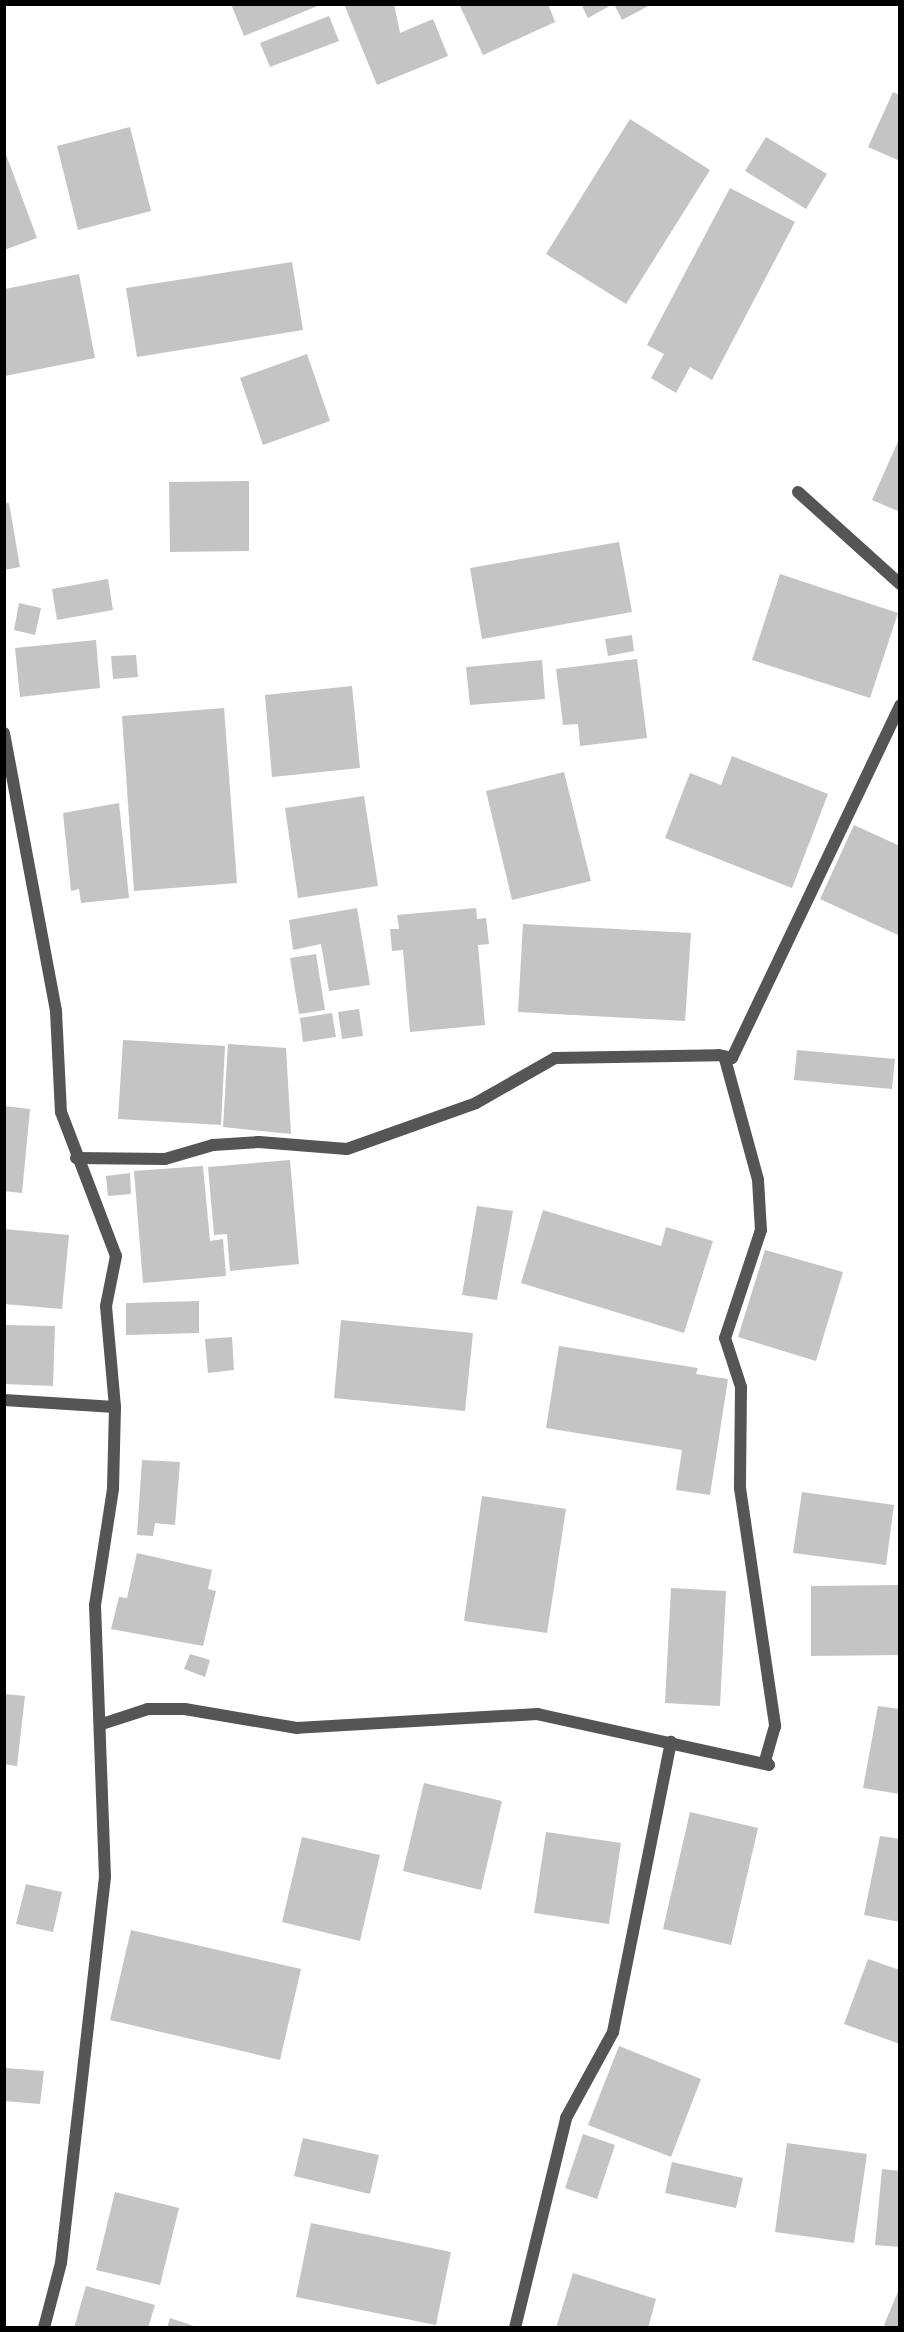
<!DOCTYPE html>
<style>
body{margin:0}
#map{position:relative;width:904px;height:2332px;overflow:hidden;background:#fff;font-family:Manrope,sans-serif}
div>[style]{position:absolute}
.building>*{inset:0;background:#c4c4c4}
.street>*{height:12px;margin:-6px;padding:0 6px;transform-origin:6px;border-radius:6px;background:#555}
span{translate:-50% -50%;white-space:nowrap;text-align:center;line-height:1.15;-webkit-text-stroke:5px #fff;paint-order:stroke}
.frame{position:absolute;inset:0;border:6px solid #000;pointer-events:none}
</style>
<div id="map">
<div class="building">
<i style="clip-path:polygon(231px 4px,320px 4px,320px 5px,244px 36px)"></i>
<i style="clip-path:polygon(344px 4px,394px 4px,400px 33px,433px 19px,448px 56px,377px 85px)"></i>
<i style="clip-path:polygon(459px 4px,548px 4px,555px 22px,483px 55px)"></i>
<i style="clip-path:polygon(581px 4px,613px 4px,588px 18px)"></i>
<i style="clip-path:polygon(614px 4px,652px 4px,622px 20px)"></i>
<i style="clip-path:polygon(329px 16px,339px 41px,270px 67px,260px 43px)"></i>
<i style="clip-path:polygon(893px 92px,900px 95px,900px 161px,868px 147px)"></i>
<i style="clip-path:polygon(630px 119px,710px 170px,626px 304px,546px 254px)"></i>
<i style="clip-path:polygon(130px 127px,151px 211px,78px 230px,57px 146px)"></i>
<i style="clip-path:polygon(766px 137px,827px 174px,806px 209px,745px 171px)"></i>
<i style="clip-path:polygon(4px 149px,37px 238px,4px 250px)"></i>
<i style="clip-path:polygon(730px 188px,795px 222px,712px 380px,690px 367px,676px 393px,651px 378px,664px 354px,647px 345px)"></i>
<i style="clip-path:polygon(292px 262px,303px 330px,137px 357px,126px 288px)"></i>
<i style="clip-path:polygon(79px 274px,95px 358px,5px 376px,5px 289px)"></i>
<i style="clip-path:polygon(307px 354px,330px 421px,263px 445px,240px 378px)"></i>
<i style="clip-path:polygon(900px 437px,900px 512px,872px 500px)"></i>
<i style="clip-path:polygon(249px 481px,249px 551px,170px 552px,169px 482px)"></i>
<i style="clip-path:polygon(4px 503px,9px 503px,20px 567px,4px 570px)"></i>
<i style="clip-path:polygon(619px 542px,632px 612px,482px 639px,470px 568px)"></i>
<i style="clip-path:polygon(780px 574px,898px 613px,870px 698px,752px 660px)"></i>
<i style="clip-path:polygon(108px 579px,113px 610px,57px 620px,52px 589px)"></i>
<i style="clip-path:polygon(19px 603px,41px 608px,35px 635px,14px 630px)"></i>
<i style="clip-path:polygon(632px 635px,634px 651px,608px 656px,605px 639px)"></i>
<i style="clip-path:polygon(96px 640px,100px 688px,20px 697px,15px 648px)"></i>
<i style="clip-path:polygon(136px 655px,138px 677px,113px 679px,111px 656px)"></i>
<i style="clip-path:polygon(637px 659px,647px 738px,580px 746px,578px 724px,563px 725px,556px 669px)"></i>
<i style="clip-path:polygon(542px 660px,545px 699px,470px 705px,466px 667px)"></i>
<i style="clip-path:polygon(352px 686px,360px 768px,272px 777px,265px 695px)"></i>
<i style="clip-path:polygon(224px 708px,237px 883px,134px 891px,122px 716px)"></i>
<i style="clip-path:polygon(732px 756px,828px 794px,792px 888px,665px 838px,690px 773px,721px 785px)"></i>
<i style="clip-path:polygon(564px 772px,591px 881px,512px 900px,486px 791px)"></i>
<i style="clip-path:polygon(364px 796px,378px 886px,298px 898px,285px 808px)"></i>
<i style="clip-path:polygon(119px 803px,129px 898px,81px 903px,79px 889px,71px 891px,63px 813px)"></i>
<i style="clip-path:polygon(854px 825px,900px 846px,900px 936px,820px 899px)"></i>
<i style="clip-path:polygon(357px 908px,370px 985px,329px 991px,321px 944px,293px 950px,289px 920px)"></i>
<i style="clip-path:polygon(476px 908px,477px 919px,486px 918px,489px 944px,478px 945px,485px 1025px,410px 1032px,403px 950px,392px 951px,390px 929px,399px 929px,397px 915px)"></i>
<i style="clip-path:polygon(523px 924px,691px 933px,685px 1021px,518px 1012px)"></i>
<i style="clip-path:polygon(316px 954px,325px 1010px,299px 1014px,290px 958px)"></i>
<i style="clip-path:polygon(359px 1009px,363px 1036px,342px 1039px,338px 1012px)"></i>
<i style="clip-path:polygon(332px 1013px,336px 1037px,303px 1042px,300px 1018px)"></i>
<i style="clip-path:polygon(123px 1040px,225px 1046px,221px 1125px,118px 1119px)"></i>
<i style="clip-path:polygon(228px 1044px,286px 1048px,291px 1134px,223px 1127px)"></i>
<i style="clip-path:polygon(797px 1050px,895px 1059px,892px 1089px,794px 1080px)"></i>
<i style="clip-path:polygon(4px 1106px,30px 1109px,22px 1193px,4px 1191px)"></i>
<i style="clip-path:polygon(290px 1160px,299px 1264px,230px 1271px,227px 1234px,214px 1235px,208px 1167px)"></i>
<i style="clip-path:polygon(203px 1166px,210px 1241px,223px 1239px,226px 1276px,143px 1283px,134px 1171px)"></i>
<i style="clip-path:polygon(130px 1173px,131px 1194px,108px 1196px,106px 1176px)"></i>
<i style="clip-path:polygon(477px 1206px,513px 1211px,497px 1300px,462px 1295px)"></i>
<i style="clip-path:polygon(543px 1210px,661px 1246px,666px 1227px,713px 1241px,684px 1333px,521px 1283px)"></i>
<i style="clip-path:polygon(4px 1229px,69px 1235px,62px 1309px,4px 1304px)"></i>
<i style="clip-path:polygon(765px 1250px,843px 1272px,816px 1361px,738px 1337px)"></i>
<i style="clip-path:polygon(199px 1301px,199px 1333px,126px 1335px,126px 1303px)"></i>
<i style="clip-path:polygon(341px 1320px,473px 1333px,465px 1411px,334px 1398px)"></i>
<i style="clip-path:polygon(4px 1325px,55px 1326px,53px 1386px,4px 1384px)"></i>
<i style="clip-path:polygon(232px 1337px,234px 1370px,208px 1373px,205px 1339px)"></i>
<i style="clip-path:polygon(559px 1346px,698px 1368px,696px 1374px,728px 1379px,710px 1495px,676px 1490px,682px 1450px,546px 1428px)"></i>
<i style="clip-path:polygon(142px 1460px,180px 1462px,175px 1525px,155px 1523px,153px 1536px,137px 1535px)"></i>
<i style="clip-path:polygon(802px 1492px,894px 1505px,886px 1565px,793px 1553px)"></i>
<i style="clip-path:polygon(482px 1496px,566px 1509px,547px 1633px,464px 1621px)"></i>
<i style="clip-path:polygon(137px 1553px,212px 1570px,208px 1589px,216px 1591px,203px 1646px,111px 1629px,119px 1597px,127px 1598px)"></i>
<i style="clip-path:polygon(900px 1585px,900px 1655px,811px 1656px,811px 1586px)"></i>
<i style="clip-path:polygon(671px 1588px,726px 1591px,720px 1706px,665px 1703px)"></i>
<i style="clip-path:polygon(190px 1654px,210px 1660px,205px 1677px,184px 1669px)"></i>
<i style="clip-path:polygon(4px 1694px,25px 1696px,17px 1766px,4px 1764px)"></i>
<i style="clip-path:polygon(878px 1706px,900px 1709px,900px 1794px,863px 1788px)"></i>
<i style="clip-path:polygon(424px 1783px,502px 1801px,481px 1890px,403px 1871px)"></i>
<i style="clip-path:polygon(690px 1812px,758px 1828px,731px 1945px,663px 1929px)"></i>
<i style="clip-path:polygon(546px 1832px,621px 1843px,609px 1924px,534px 1913px)"></i>
<i style="clip-path:polygon(880px 1836px,900px 1839px,900px 1922px,864px 1915px)"></i>
<i style="clip-path:polygon(302px 1837px,380px 1855px,360px 1941px,282px 1922px)"></i>
<i style="clip-path:polygon(26px 1884px,62px 1892px,53px 1932px,16px 1924px)"></i>
<i style="clip-path:polygon(131px 1930px,301px 1969px,280px 2060px,110px 2020px)"></i>
<i style="clip-path:polygon(868px 1959px,900px 1970px,900px 2044px,844px 2024px)"></i>
<i style="clip-path:polygon(619px 2046px,701px 2079px,671px 2157px,588px 2125px)"></i>
<i style="clip-path:polygon(6px 2068px,44px 2071px,40px 2104px,4px 2101px)"></i>
<i style="clip-path:polygon(583px 2134px,615px 2145px,597px 2199px,565px 2188px)"></i>
<i style="clip-path:polygon(303px 2138px,379px 2155px,370px 2194px,294px 2176px)"></i>
<i style="clip-path:polygon(787px 2143px,867px 2154px,854px 2243px,775px 2232px)"></i>
<i style="clip-path:polygon(672px 2162px,743px 2178px,736px 2208px,665px 2193px)"></i>
<i style="clip-path:polygon(882px 2169px,900px 2171px,900px 2247px,875px 2245px)"></i>
<i style="clip-path:polygon(115px 2192px,179px 2208px,160px 2285px,96px 2270px)"></i>
<i style="clip-path:polygon(311px 2223px,451px 2252px,436px 2325px,296px 2297px)"></i>
<i style="clip-path:polygon(573px 2273px,656px 2299px,648px 2328px,556px 2328px)"></i>
<i style="clip-path:polygon(86px 2286px,155px 2305px,148px 2328px,74px 2328px)"></i>
<i style="clip-path:polygon(900px 2287px,900px 2328px,890px 2328px,884px 2325px)"></i>
<i style="clip-path:polygon(170px 2318px,197px 2327px,197px 2328px,167px 2328px)"></i>
</div>
<div class="street">
<i style="left:798px;top:492px;width:137px;rotate:42deg"></i>
<i style="left:4px;top:733px;width:283px;rotate:79.4deg"></i>
<i style="left:56px;top:1011px;width:101px;rotate:87.2deg"></i>
<i style="left:61px;top:1112px;width:154px;rotate:69.1deg"></i>
<i style="left:116px;top:1256px;width:51px;rotate:101.3deg"></i>
<i style="left:106px;top:1306px;width:101px;rotate:84.9deg"></i>
<i style="left:115px;top:1407px;width:82px;rotate:91.4deg"></i>
<i style="left:113px;top:1489px;width:117px;rotate:98.8deg"></i>
<i style="left:95px;top:1605px;width:272px;rotate:87.9deg"></i>
<i style="left:105px;top:1877px;width:388px;rotate:96.5deg"></i>
<i style="left:61px;top:2263px;width:67px;rotate:104.7deg"></i>
<i style="left:732px;top:1058px;width:391px;rotate:-64.5deg"></i>
<i style="left:76px;top:1158px;width:89px;rotate:0.6deg"></i>
<i style="left:165px;top:1159px;width:50px;rotate:-16.3deg"></i>
<i style="left:213px;top:1145px;width:46px;rotate:-3.7deg"></i>
<i style="left:259px;top:1142px;width:88px;rotate:4.5deg"></i>
<i style="left:347px;top:1149px;width:137px;rotate:-19.6deg"></i>
<i style="left:476px;top:1103px;width:91px;rotate:-29.7deg"></i>
<i style="left:555px;top:1058px;width:164px;rotate:-1deg"></i>
<i style="left:719px;top:1055px;width:13px;rotate:13deg"></i>
<i style="left:732px;top:1058px;width:7px;rotate:172deg"></i>
<i style="left:725px;top:1059px;width:125px;rotate:74.7deg"></i>
<i style="left:758px;top:1180px;width:50px;rotate:86.6deg"></i>
<i style="left:761px;top:1230px;width:114px;rotate:108.4deg"></i>
<i style="left:725px;top:1338px;width:52px;rotate:71.9deg"></i>
<i style="left:741px;top:1387px;width:101px;rotate:90.6deg"></i>
<i style="left:740px;top:1488px;width:241px;rotate:81.6deg"></i>
<i style="left:775px;top:1726px;width:35px;rotate:106deg"></i>
<i style="left:765px;top:1760px;width:6px;rotate:51deg"></i>
<i style="left:769px;top:1765px;width:237px;rotate:-167.6deg"></i>
<i style="left:538px;top:1714px;width:241px;rotate:176.7deg"></i>
<i style="left:297px;top:1728px;width:114px;rotate:-170.4deg"></i>
<i style="left:185px;top:1709px;width:37px;rotate:180deg"></i>
<i style="left:148px;top:1709px;width:48px;rotate:161.9deg"></i>
<i style="left:4px;top:1400px;width:111px;rotate:3.6deg"></i>
<i style="left:515px;top:2328px;width:216px;rotate:-76.3deg"></i>
<i style="left:566px;top:2118px;width:98px;rotate:-61.3deg"></i>
<i style="left:613px;top:2032px;width:296px;rotate:-78.7deg"></i>
</div>
<div class="frame"></div>
</div>
